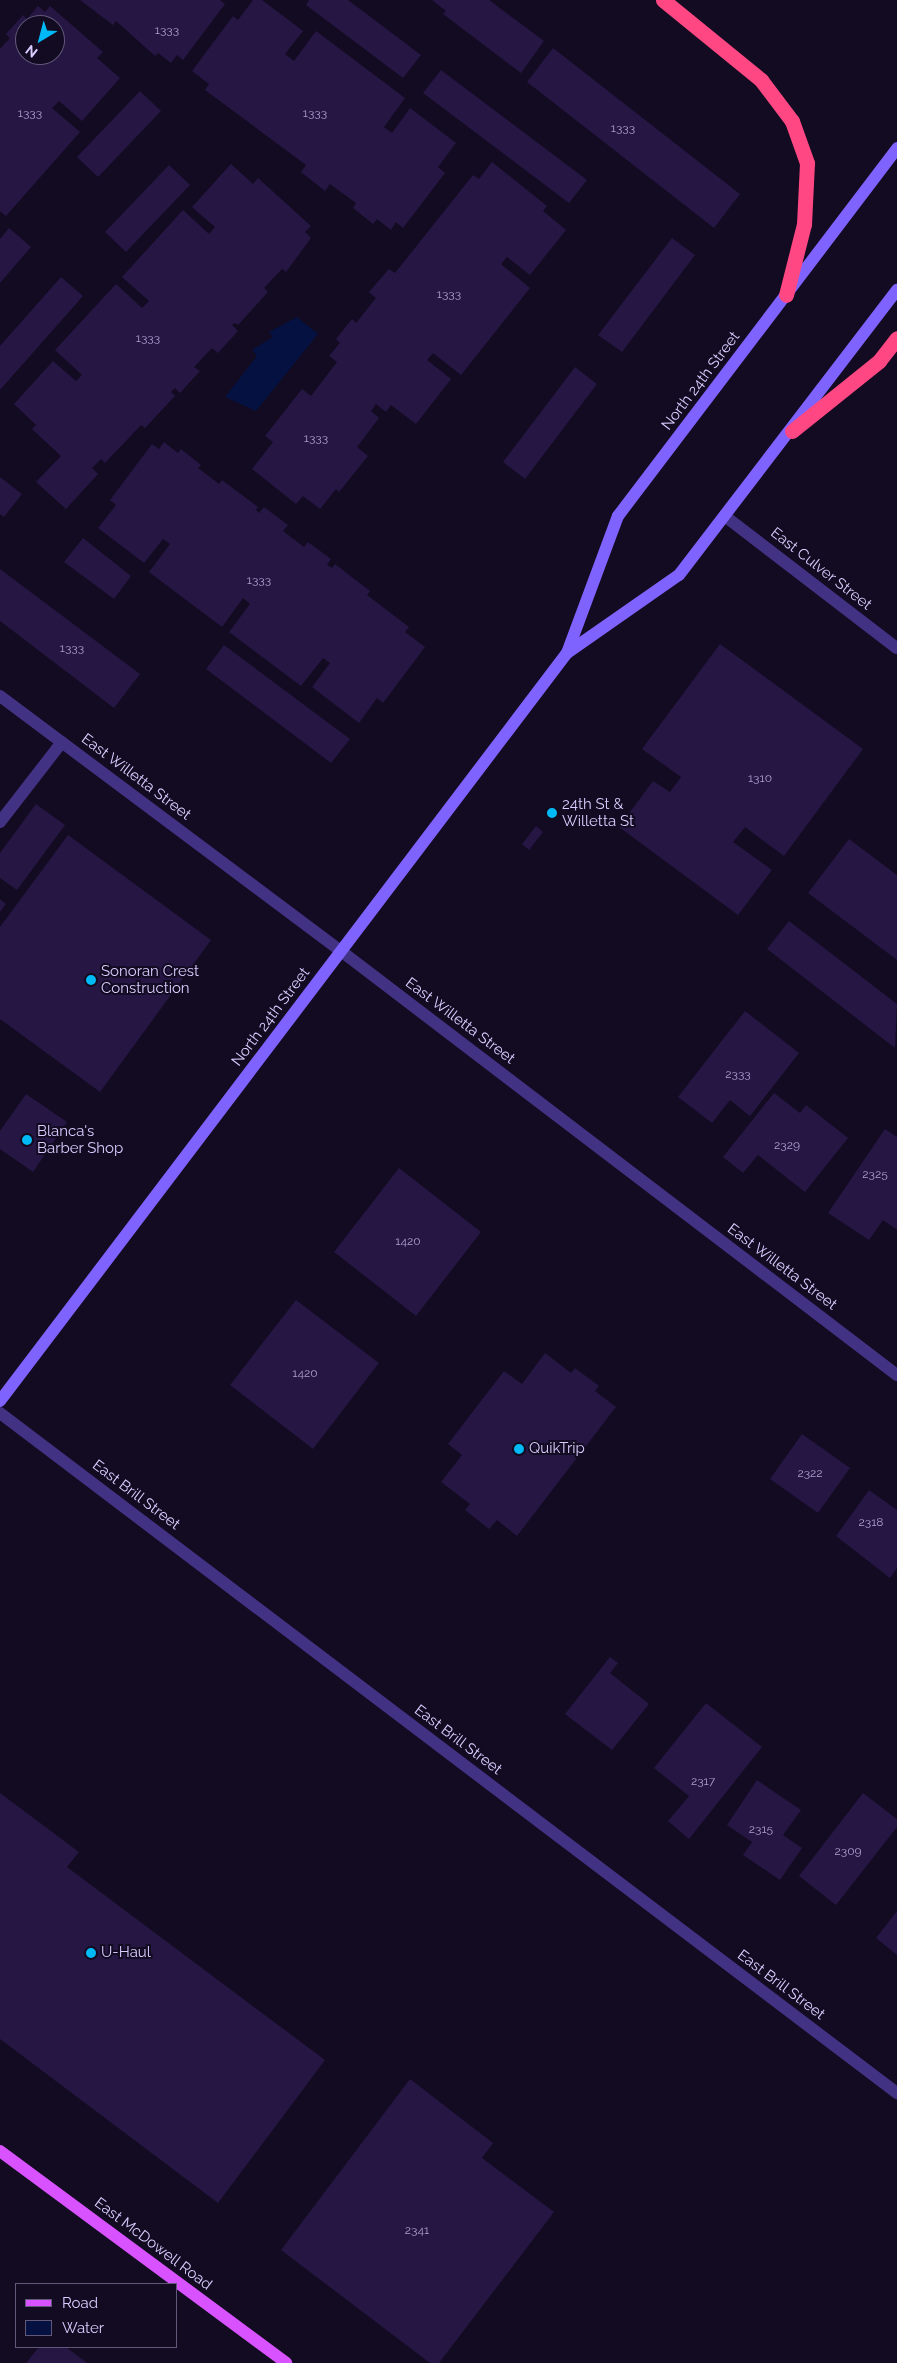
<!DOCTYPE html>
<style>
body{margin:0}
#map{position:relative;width:897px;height:2363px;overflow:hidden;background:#120b21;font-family:Raleway,sans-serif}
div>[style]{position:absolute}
.water>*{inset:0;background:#051241}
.building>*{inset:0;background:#261644}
.lane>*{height:12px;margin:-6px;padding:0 6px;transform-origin:6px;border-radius:6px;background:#423284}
.street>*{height:12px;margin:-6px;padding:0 6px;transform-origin:6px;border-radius:6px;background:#423284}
.secondary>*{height:12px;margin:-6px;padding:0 6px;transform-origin:6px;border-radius:6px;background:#7e63ff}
.primary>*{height:12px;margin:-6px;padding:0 6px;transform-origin:6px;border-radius:6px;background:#d853ff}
.highway>*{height:15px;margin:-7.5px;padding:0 7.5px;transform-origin:7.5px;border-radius:7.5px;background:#ff4783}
.dots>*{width:14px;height:14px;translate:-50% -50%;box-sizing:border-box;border:2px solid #120b21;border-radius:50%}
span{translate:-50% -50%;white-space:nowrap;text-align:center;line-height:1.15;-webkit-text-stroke:4px #120b21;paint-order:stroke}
.number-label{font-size:12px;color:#ac9ed0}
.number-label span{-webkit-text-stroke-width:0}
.street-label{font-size:15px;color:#d9ccff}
.poi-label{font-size:15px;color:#d9ccff}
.left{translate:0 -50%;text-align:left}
.legend{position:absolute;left:15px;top:2283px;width:162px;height:65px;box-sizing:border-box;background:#120b21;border:1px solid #62587a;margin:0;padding:6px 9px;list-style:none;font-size:15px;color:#d9ccff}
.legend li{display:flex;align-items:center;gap:10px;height:25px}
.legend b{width:25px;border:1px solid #62587a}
.north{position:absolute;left:15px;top:15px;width:50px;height:50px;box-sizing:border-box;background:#120b21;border:1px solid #62587a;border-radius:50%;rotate:217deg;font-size:14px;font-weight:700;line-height:20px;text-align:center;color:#d9ccff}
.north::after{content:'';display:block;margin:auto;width:18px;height:22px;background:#00b9f7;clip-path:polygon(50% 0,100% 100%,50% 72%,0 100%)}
</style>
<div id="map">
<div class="water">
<i style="clip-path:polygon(297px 317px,318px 334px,256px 411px,225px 397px,257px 356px,252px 350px,273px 337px,269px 332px)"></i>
</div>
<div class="building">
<i style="clip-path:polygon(80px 0,220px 0,225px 4px,183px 60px,177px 55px,171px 63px,158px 53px,155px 56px,116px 21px,113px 25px)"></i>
<i style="clip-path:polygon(253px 0,262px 0,303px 31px,285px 54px,294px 61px,316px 31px,405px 98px,384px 127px,392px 133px,410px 108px,456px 143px,438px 167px,445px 173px,403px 228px,396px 222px,391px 230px,377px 219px,373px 224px,353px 208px,356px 203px,330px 184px,325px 191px,301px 172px,306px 165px,205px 90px,209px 84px,192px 71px,233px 16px,238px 20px)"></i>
<i style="clip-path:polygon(309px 0,348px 0,421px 55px,403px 78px,306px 5px)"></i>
<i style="clip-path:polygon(432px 0,489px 0,544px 41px,521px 73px,443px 14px,446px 11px)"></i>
<i style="clip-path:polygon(evenodd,38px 6px,45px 12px,50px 6px,103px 52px,97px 58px,120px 78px,82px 121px,59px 101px,52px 108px,80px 132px,6px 216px,0 211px,0 49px,10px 38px,6px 34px,23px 15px,27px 19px,38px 6px,25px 25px,55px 25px,55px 55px,25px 55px,25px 25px)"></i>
<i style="clip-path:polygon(553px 48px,740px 194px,714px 228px,527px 82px)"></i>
<i style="clip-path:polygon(441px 70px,587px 180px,569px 203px,423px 93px)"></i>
<i style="clip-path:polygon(140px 91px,161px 111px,98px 177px,77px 157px)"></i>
<i style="clip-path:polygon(492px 162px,547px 206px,543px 211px,566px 230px,530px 275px,507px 257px,501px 264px,530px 288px,461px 375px,433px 353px,427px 360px,451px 379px,416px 424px,391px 405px,386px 412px,376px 404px,371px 411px,379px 418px,357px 447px,368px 456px,339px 492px,336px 489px,320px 509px,303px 496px,296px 504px,252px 469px,273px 442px,265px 436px,302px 389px,311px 396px,337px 362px,329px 356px,340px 343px,336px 339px,352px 319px,356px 323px,376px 298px,369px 292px,389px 269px,395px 273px,473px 175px,479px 179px)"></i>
<i style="clip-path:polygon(231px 164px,253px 184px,258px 178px,311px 226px,305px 232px,311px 238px,286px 272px,282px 269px,264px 288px,268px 292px,238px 325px,235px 323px,232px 325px,238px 331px,218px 353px,212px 348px,194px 367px,200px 371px,180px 393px,175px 388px,171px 392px,175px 396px,145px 428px,141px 425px,105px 463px,101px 459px,92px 468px,98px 474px,66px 509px,36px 482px,61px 456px,32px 429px,36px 425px,14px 404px,53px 361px,76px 381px,82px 375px,55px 350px,116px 284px,142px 308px,149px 301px,122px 277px,183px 210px,209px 234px,215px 227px,192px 207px)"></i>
<i style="clip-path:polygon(169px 165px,190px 185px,126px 252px,105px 232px)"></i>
<i style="clip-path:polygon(9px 228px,31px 247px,0 283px,0 239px)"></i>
<i style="clip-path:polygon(672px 238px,695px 255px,622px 352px,598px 335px)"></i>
<i style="clip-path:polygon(61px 277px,83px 296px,0 390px,0 346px)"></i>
<i style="clip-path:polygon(575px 367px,597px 384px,525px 479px,503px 462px)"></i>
<i style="clip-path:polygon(164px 442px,178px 453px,181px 449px,201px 465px,198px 468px,219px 484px,222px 480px,258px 507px,256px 510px,259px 513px,264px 507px,288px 525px,283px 531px,304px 547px,308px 542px,331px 559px,327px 565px,332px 568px,335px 564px,370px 591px,367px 595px,409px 627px,405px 632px,425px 647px,383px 703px,377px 698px,359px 723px,312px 687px,330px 663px,323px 658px,301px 686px,229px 632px,250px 604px,243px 598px,222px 627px,149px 572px,170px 544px,163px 539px,144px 563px,98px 528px,116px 505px,110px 500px,152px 444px,159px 449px)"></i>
<i style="clip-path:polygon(0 477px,22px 494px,4px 517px,0 514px)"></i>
<i style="clip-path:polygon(83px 538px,131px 576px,114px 599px,64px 562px)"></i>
<i style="clip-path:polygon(0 569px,140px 674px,114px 708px,0 621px)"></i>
<i style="clip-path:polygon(720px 644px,863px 749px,784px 856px,745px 827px,733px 842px,772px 870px,738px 915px,619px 827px,653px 781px,670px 792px,681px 777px,642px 749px)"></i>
<i style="clip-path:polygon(224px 645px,350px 739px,331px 763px,206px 669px)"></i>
<i style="clip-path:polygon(36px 804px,65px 825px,17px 890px,0 878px,0 853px)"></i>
<i style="clip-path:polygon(536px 826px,543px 832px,529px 850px,522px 844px)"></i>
<i style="clip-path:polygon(68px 835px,211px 940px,100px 1092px,0 1019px,0 927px)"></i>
<i style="clip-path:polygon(849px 839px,897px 875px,897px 960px,808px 893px)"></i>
<i style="clip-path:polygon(0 899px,6px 904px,0 912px)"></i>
<i style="clip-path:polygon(789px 921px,897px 1004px,895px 1048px,767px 949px)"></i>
<i style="clip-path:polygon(745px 1011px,799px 1053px,750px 1116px,730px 1100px,712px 1123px,678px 1097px)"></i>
<i style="clip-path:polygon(774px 1093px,800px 1113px,806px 1105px,848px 1138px,805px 1192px,758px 1155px,743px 1173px,723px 1157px)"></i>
<i style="clip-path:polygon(26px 1094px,67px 1122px,33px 1172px,0 1149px,0 1131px)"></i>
<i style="clip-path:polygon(885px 1129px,897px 1137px,897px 1230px,883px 1220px,869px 1240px,828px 1213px)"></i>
<i style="clip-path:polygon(399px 1168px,481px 1232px,416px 1316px,334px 1252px)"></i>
<i style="clip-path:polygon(296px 1300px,379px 1363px,313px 1449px,230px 1385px)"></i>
<i style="clip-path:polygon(545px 1353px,571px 1373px,575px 1368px,599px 1386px,595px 1391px,616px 1407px,517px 1536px,497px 1520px,489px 1529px,465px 1510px,470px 1504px,441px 1482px,462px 1455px,448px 1444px,504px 1371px,522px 1384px)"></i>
<i style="clip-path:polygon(802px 1434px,850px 1468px,818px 1513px,770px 1479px)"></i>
<i style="clip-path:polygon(869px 1490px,897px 1510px,897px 1568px,890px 1578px,836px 1536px)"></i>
<i style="clip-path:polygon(610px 1657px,618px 1663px,610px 1673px,649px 1704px,612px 1750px,565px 1714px)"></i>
<i style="clip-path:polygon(706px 1703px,762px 1747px,689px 1839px,668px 1821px,689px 1796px,654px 1768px)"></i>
<i style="clip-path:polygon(757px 1780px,801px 1810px,783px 1835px,802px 1848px,780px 1880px,743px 1855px,752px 1842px,727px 1825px)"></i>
<i style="clip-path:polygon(0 1793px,79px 1852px,67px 1867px,325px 2060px,218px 2203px,0 2039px)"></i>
<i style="clip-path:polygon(863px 1793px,897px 1819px,897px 1827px,836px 1905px,799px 1876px)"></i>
<i style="clip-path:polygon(897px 1911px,897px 1955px,876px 1938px)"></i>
<i style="clip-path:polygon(410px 2079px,493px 2143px,482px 2158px,554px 2212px,439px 2363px,430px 2363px,281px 2250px)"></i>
<i style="clip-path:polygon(39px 2347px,66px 2347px,87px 2363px,26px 2363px)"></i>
</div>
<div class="lane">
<i style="left:0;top:822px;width:101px;rotate:-52.2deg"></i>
</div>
<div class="street">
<i style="left:726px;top:517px;width:215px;rotate:37.5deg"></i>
<i style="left:0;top:696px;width:426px;rotate:36.8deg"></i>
<i style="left:341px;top:951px;width:699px;rotate:37.33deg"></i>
<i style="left:0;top:1413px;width:1126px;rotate:37.17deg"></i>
</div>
<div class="secondary">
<i style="left:567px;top:653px;width:136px;rotate:-34.9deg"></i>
<i style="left:679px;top:575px;width:359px;rotate:-52.6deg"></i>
<i style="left:0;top:1401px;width:939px;rotate:-52.84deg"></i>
<i style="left:567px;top:653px;width:146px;rotate:-69.6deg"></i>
<i style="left:618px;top:516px;width:462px;rotate:-52.8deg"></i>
</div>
<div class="primary">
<i style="left:0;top:2151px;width:356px;rotate:36.5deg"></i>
</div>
<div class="highway">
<i style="left:663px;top:0;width:127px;rotate:39.2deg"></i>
<i style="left:761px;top:80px;width:51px;rotate:52.9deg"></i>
<i style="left:792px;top:121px;width:45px;rotate:70.3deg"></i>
<i style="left:807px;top:163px;width:61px;rotate:92.8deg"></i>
<i style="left:804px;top:224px;width:73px;rotate:104.2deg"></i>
<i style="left:792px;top:431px;width:112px;rotate:-38.8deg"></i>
<i style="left:879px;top:361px;width:29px;rotate:-52deg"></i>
</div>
<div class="dots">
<i style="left:552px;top:813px;background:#00b9f7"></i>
<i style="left:91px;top:980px;background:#00b9f7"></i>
<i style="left:27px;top:1140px;background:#00b9f7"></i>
<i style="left:519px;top:1449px;background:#00b9f7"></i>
<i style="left:91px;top:1953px;background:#00b9f7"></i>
</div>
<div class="number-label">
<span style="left:167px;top:31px">1333</span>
<span style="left:30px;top:114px">1333</span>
<span style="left:315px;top:114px">1333</span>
<span style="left:623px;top:129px">1333</span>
<span style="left:449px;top:295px">1333</span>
<span style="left:148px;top:339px">1333</span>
<span style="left:316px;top:439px">1333</span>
<span style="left:259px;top:581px">1333</span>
<span style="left:72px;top:649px">1333</span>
<span style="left:760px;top:779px">1310</span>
<span style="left:738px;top:1075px">2333</span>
<span style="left:787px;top:1146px">2329</span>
<span style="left:875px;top:1175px">2325</span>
<span style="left:408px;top:1242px">1420</span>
<span style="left:305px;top:1374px">1420</span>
<span style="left:810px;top:1474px">2322</span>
<span style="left:871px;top:1523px">2318</span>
<span style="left:703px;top:1782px">2317</span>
<span style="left:761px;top:1830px">2315</span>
<span style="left:848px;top:1852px">2309</span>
<span style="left:417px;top:2231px">2341</span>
</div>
<div class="street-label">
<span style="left:701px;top:381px;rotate:-53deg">North 24th Street</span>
<span style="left:821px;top:569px;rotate:38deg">East Culver Street</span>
<span style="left:136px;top:777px;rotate:37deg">East Willetta Street</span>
<span style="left:271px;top:1017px;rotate:-53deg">North 24th Street</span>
<span style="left:460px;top:1021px;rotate:37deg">East Willetta Street</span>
<span style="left:782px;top:1267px;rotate:37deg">East Willetta Street</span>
<span style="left:136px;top:1495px;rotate:37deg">East Brill Street</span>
<span style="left:458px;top:1740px;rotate:37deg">East Brill Street</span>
<span style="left:781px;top:1985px;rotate:37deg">East Brill Street</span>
<span style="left:153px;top:2244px;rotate:37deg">East McDowell Road</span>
</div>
<div class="poi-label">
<span class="left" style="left:562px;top:813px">24th St &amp;<br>Willetta St</span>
<span class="left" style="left:101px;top:980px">Sonoran Crest<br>Construction</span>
<span class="left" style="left:37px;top:1140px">Blanca's<br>Barber Shop</span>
<span class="left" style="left:529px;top:1449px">QuikTrip</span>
<span class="left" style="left:101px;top:1953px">U-Haul</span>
</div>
<ul class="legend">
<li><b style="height:6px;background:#d853ff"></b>Road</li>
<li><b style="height:14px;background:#051241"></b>Water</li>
</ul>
<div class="north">N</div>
</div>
